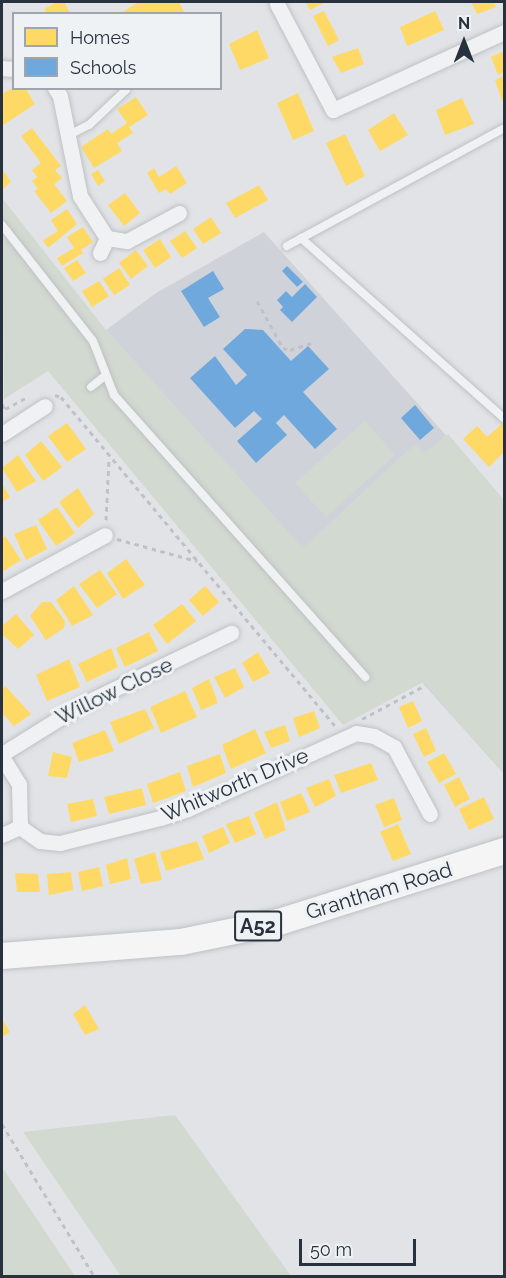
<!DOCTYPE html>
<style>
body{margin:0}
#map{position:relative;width:506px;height:1278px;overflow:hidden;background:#e1e3e6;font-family:Raleway,sans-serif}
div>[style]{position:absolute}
.built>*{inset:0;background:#cfd3d9}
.green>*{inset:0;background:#d2d9d1}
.homes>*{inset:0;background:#ffd966}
.schools>*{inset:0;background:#6fa8dc}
.path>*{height:3px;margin-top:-1.5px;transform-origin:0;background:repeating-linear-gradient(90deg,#bfc1c6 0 4.5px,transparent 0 9px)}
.roads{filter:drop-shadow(0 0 2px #bfc1c4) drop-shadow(0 0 2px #bfc1c4)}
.service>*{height:8px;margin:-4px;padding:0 4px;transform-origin:4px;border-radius:4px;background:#f0f1f2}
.minor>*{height:15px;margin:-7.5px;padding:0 7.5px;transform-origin:7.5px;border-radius:7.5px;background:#f0f1f2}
.trunk>*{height:26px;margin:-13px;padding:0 13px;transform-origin:13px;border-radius:13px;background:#f5f5f6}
span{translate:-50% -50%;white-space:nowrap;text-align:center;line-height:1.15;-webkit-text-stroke:6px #eef2f5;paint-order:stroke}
.shield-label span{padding:2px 4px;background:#eef2f5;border:2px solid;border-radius:4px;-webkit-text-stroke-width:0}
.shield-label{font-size:20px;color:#28313e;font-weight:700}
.street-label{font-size:21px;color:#28313e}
.frame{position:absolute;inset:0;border:3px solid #28313e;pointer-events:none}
.legend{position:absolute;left:12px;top:12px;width:210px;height:78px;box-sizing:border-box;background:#eef2f5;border:2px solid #9fa5ac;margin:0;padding:8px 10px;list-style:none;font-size:18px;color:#28313e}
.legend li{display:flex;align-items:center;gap:12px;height:30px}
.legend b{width:30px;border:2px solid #9fa5ac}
.north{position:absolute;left:434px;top:12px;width:60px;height:60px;-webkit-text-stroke:4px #eef2f5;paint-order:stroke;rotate:0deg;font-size:16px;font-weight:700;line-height:24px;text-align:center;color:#28313e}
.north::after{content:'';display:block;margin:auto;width:21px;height:27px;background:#28313e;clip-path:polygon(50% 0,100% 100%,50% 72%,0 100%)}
.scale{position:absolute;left:299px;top:1239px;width:117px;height:27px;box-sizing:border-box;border:3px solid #28313e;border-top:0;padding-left:8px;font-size:18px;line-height:21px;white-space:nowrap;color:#28313e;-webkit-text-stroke:4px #eef2f5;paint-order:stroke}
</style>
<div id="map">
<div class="built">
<i style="clip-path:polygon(264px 232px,504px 500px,504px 774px,106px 330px,156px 293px)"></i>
</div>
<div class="green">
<i style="clip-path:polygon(2px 198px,106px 330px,303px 548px,415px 444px,424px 453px,448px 434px,504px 500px,504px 774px,423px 682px,343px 725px,48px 371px,4px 399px)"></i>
<i style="clip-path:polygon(365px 421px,395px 455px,326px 517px,295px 483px)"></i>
<i style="clip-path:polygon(175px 1115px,291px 1276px,121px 1276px,23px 1132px)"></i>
<i style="clip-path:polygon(2px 1167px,75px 1276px,2px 1276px)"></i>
</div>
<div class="homes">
<i style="clip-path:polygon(57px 2px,64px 2px,71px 14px,47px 14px,44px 9px)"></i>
<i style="clip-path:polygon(139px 2px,179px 2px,185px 14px,119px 14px)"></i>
<i style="clip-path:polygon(305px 2px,326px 2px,310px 10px)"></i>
<i style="clip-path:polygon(471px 2px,494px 2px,496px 7px,477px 14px)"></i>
<i style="clip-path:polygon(324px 11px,339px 40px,328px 46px,313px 16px)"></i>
<i style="clip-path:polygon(435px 11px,444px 30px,407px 46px,400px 27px)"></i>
<i style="clip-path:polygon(257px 30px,269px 58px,240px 70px,229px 44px)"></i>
<i style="clip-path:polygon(358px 48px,364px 64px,341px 73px,332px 57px)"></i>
<i style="clip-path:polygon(504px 51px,504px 72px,498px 75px,491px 57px)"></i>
<i style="clip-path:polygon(504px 76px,504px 100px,502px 101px,495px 80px)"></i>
<i style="clip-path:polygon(14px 87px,25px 88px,35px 104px,2px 126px,2px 94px)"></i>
<i style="clip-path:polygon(298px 93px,314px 131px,293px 140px,277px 103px)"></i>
<i style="clip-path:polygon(136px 97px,148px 115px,129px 127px,133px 133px,117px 143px,122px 151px,94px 168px,81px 147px,108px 129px,111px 134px,127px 123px,117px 109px)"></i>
<i style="clip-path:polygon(462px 98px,474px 124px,445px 135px,436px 110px)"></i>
<i style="clip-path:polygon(394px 113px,408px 135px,380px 151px,368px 130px)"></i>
<i style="clip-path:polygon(32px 128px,61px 166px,55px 170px,62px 178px,54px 184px,67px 201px,51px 213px,34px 191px,38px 189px,32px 181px,37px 177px,32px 170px,41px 163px,21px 136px)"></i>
<i style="clip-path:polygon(345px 134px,365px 176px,346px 186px,326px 143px)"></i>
<i style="clip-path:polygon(176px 166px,187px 183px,170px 194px,166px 189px,159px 193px,147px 173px,154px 168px,159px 177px)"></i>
<i style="clip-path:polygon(2px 169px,11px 182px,2px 190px)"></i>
<i style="clip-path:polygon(98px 170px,105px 181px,98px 186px,91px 174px)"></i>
<i style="clip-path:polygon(259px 185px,268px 200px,235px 218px,226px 203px)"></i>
<i style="clip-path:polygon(125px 193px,140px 213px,124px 226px,108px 205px)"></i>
<i style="clip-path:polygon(67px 209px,77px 224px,48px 248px,43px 240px,58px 231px,51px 220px)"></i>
<i style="clip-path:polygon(211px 217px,221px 233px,203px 244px,193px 229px)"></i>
<i style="clip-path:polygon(83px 227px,93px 242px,81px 250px,83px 253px,62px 266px,57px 258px,74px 248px,67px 237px)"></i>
<i style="clip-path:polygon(185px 231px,197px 248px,182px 258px,170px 241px)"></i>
<i style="clip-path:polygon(160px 239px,171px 257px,155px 268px,143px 250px)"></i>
<i style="clip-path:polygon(136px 250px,148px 266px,131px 279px,119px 263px)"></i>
<i style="clip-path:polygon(77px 260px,86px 273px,73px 281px,64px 268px)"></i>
<i style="clip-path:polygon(119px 268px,130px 285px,114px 295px,103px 279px)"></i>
<i style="clip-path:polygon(99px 281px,109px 296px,92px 307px,82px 291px)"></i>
<i style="clip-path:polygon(504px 422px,504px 452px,489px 467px,463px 439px,477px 426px,487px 437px)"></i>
<i style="clip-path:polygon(67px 423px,86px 449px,67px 462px,48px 436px)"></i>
<i style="clip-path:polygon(41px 441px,62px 467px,43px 481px,25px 455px)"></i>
<i style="clip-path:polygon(18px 455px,36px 481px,17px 492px,2px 468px)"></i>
<i style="clip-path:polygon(2px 484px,10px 497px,2px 502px)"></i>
<i style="clip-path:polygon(78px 488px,94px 514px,78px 528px,59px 502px)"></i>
<i style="clip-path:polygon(57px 507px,75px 533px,56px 546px,38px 520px)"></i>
<i style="clip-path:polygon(36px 525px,47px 549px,26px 560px,14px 534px)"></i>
<i style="clip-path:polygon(5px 536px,21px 560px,2px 572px,2px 539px)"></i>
<i style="clip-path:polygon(126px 559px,145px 585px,123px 599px,107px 573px)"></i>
<i style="clip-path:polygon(100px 570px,117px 594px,97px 608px,79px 584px)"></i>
<i style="clip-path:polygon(74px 586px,93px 615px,72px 626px,56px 600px)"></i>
<i style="clip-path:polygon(205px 586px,219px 602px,203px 616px,189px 600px)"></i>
<i style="clip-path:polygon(42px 602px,51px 602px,65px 621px,64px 628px,46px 640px,30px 616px)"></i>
<i style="clip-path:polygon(182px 604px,196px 621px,167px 644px,153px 625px)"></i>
<i style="clip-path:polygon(16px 614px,34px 635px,18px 649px,2px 634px,2px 626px)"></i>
<i style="clip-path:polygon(149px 632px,158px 651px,125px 667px,116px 648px)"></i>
<i style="clip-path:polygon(111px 648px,118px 667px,87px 682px,78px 664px)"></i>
<i style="clip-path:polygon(258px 652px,270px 673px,253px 682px,242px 663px)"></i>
<i style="clip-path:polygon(69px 659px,80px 687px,47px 701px,36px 675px)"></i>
<i style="clip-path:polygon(235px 668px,244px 687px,225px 698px,214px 677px)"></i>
<i style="clip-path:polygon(209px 679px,218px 703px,201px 710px,192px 688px)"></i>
<i style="clip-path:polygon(5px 686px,31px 714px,14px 726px,2px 713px,2px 689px)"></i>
<i style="clip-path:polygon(185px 691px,197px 717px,161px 733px,150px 707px)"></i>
<i style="clip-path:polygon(413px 701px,422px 721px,408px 728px,399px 707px)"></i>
<i style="clip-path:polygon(145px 709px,154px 728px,119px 744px,110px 722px)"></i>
<i style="clip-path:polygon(314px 711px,320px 728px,299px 737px,293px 718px)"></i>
<i style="clip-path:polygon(285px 725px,290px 741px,271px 748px,264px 732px)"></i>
<i style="clip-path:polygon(426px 728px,436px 751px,424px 757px,413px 734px)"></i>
<i style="clip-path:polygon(255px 729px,266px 753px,231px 769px,222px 745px)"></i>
<i style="clip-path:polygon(105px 730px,114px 751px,79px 762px,72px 743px)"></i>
<i style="clip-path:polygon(53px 752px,72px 757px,67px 778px,48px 776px)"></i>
<i style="clip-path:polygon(444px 753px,456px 774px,439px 783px,427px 762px)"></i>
<i style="clip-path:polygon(220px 754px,226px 773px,193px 787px,187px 766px)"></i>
<i style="clip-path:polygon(371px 763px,378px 780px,341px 793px,334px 775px)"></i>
<i style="clip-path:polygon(180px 772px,186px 791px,153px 803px,147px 784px)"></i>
<i style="clip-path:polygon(459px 777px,470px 799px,455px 807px,444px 785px)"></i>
<i style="clip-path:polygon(329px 779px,336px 796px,315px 807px,306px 788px)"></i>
<i style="clip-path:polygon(142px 788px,146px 805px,109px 814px,104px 797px)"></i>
<i style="clip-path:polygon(301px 793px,310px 812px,287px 821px,280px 802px)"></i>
<i style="clip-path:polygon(484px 797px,494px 819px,469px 830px,459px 809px)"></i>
<i style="clip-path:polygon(394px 798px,402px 820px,384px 827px,375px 805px)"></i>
<i style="clip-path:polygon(93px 799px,97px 816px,71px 822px,67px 804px)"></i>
<i style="clip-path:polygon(277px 802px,286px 830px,265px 839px,254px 813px)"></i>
<i style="clip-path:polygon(249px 816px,256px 834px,235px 843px,226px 824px)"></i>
<i style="clip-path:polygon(398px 824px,411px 854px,393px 861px,380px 832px)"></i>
<i style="clip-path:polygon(223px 827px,230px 843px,209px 853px,202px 836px)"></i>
<i style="clip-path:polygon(197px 841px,204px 859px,166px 871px,160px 852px)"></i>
<i style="clip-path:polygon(155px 852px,162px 880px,141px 884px,134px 859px)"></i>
<i style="clip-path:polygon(127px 858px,131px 879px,110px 884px,106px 865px)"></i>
<i style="clip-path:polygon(99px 867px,103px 886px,82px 891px,78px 872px)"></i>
<i style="clip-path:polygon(71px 872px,73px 890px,49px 895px,47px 874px)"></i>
<i style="clip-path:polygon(15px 873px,38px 874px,40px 892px,17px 892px)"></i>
<i style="clip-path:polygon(85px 1005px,99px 1029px,85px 1035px,73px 1014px)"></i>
<i style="clip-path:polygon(2px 1019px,10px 1032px,2px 1037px)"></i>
</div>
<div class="schools">
<i style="clip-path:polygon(287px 266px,303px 282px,297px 287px,282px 271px)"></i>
<i style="clip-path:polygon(213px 271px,224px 289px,208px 298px,220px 317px,204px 327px,181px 291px)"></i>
<i style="clip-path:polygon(305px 284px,317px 297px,292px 322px,280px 310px,283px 307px,277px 300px,286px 291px,292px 297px)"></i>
<i style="clip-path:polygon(245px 329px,263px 330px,291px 361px,308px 346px,329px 369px,303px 392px,337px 429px,315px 449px,284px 415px,276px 423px,287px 435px,256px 463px,237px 441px,262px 419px,254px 411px,235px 428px,190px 378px,215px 356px,236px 385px,247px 375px,223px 349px)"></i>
<i style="clip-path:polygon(415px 405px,434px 428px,420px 440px,401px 418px)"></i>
</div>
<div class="path">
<i style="left:257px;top:301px;width:54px;rotate:61deg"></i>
<i style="left:283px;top:348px;width:7px;rotate:16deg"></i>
<i style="left:290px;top:350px;width:26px;rotate:-18deg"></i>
<i style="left:55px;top:395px;width:6px;rotate:18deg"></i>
<i style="left:61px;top:397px;width:428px;rotate:50.2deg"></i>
<i style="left:2px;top:404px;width:6px;rotate:59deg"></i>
<i style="left:5px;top:409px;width:26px;rotate:-28deg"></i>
<i style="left:106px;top:520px;width:62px;rotate:-87.2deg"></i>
<i style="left:117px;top:539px;width:83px;rotate:15.4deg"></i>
<i style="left:362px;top:719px;width:72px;rotate:-28deg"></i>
<i style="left:2px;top:1124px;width:178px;rotate:58.8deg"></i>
</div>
<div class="roads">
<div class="service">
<i style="left:67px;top:136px;width:25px;rotate:-27deg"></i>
<i style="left:89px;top:125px;width:51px;rotate:-43.4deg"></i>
<i style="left:2px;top:225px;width:147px;rotate:51.9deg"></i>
<i style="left:93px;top:341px;width:58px;rotate:68.7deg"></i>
<i style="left:114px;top:395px;width:378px;rotate:48.3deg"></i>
<i style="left:301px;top:238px;width:271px;rotate:41.6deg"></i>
<i style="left:287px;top:246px;width:247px;rotate:-28.5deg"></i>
<i style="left:91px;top:387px;width:19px;rotate:-39deg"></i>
</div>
<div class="minor">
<i style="left:277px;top:4px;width:120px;rotate:62.2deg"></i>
<i style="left:333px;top:110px;width:188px;rotate:-24.5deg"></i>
<i style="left:2px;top:68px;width:12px;rotate:5deg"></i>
<i style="left:55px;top:88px;width:9px;rotate:58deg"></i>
<i style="left:60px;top:96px;width:102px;rotate:78.7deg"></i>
<i style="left:80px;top:196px;width:50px;rotate:57.3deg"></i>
<i style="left:107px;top:238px;width:20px;rotate:9deg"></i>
<i style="left:127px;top:241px;width:59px;rotate:-28.3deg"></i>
<i style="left:100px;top:253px;width:17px;rotate:-65deg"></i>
<i style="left:2px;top:434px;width:51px;rotate:-33.1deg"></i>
<i style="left:2px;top:591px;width:117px;rotate:-28.5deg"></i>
<i style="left:2px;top:754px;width:91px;rotate:-31.9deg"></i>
<i style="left:79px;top:706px;width:169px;rotate:-25.7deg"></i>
<i style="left:2px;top:757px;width:32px;rotate:58deg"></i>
<i style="left:19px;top:784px;width:43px;rotate:88.7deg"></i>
<i style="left:2px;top:835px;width:20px;rotate:-24deg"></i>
<i style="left:20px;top:827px;width:24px;rotate:35deg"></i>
<i style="left:40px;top:841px;width:20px;rotate:6deg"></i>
<i style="left:60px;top:843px;width:103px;rotate:-14deg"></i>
<i style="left:160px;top:818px;width:29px;rotate:-18deg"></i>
<i style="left:188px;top:809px;width:184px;rotate:-24.3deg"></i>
<i style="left:356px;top:733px;width:18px;rotate:9deg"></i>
<i style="left:374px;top:736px;width:23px;rotate:29deg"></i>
<i style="left:394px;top:747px;width:76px;rotate:61.8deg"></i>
</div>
<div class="trunk">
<i style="left:2px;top:956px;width:180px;rotate:-4.5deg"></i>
<i style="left:181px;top:942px;width:100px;rotate:-11.5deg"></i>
<i style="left:279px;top:922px;width:236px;rotate:-17.5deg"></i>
</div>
</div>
<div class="shield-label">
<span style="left:258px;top:926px">A52</span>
</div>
<div class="street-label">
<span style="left:114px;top:691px;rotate:-26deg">Willow Close</span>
<span style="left:235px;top:785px;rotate:-23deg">Whitworth Drive</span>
<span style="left:379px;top:891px;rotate:-17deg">Grantham Road</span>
</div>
<div class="frame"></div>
<ul class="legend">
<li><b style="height:16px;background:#ffd966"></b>Homes</li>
<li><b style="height:16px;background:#6fa8dc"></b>Schools</li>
</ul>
<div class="north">N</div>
<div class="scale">50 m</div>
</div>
